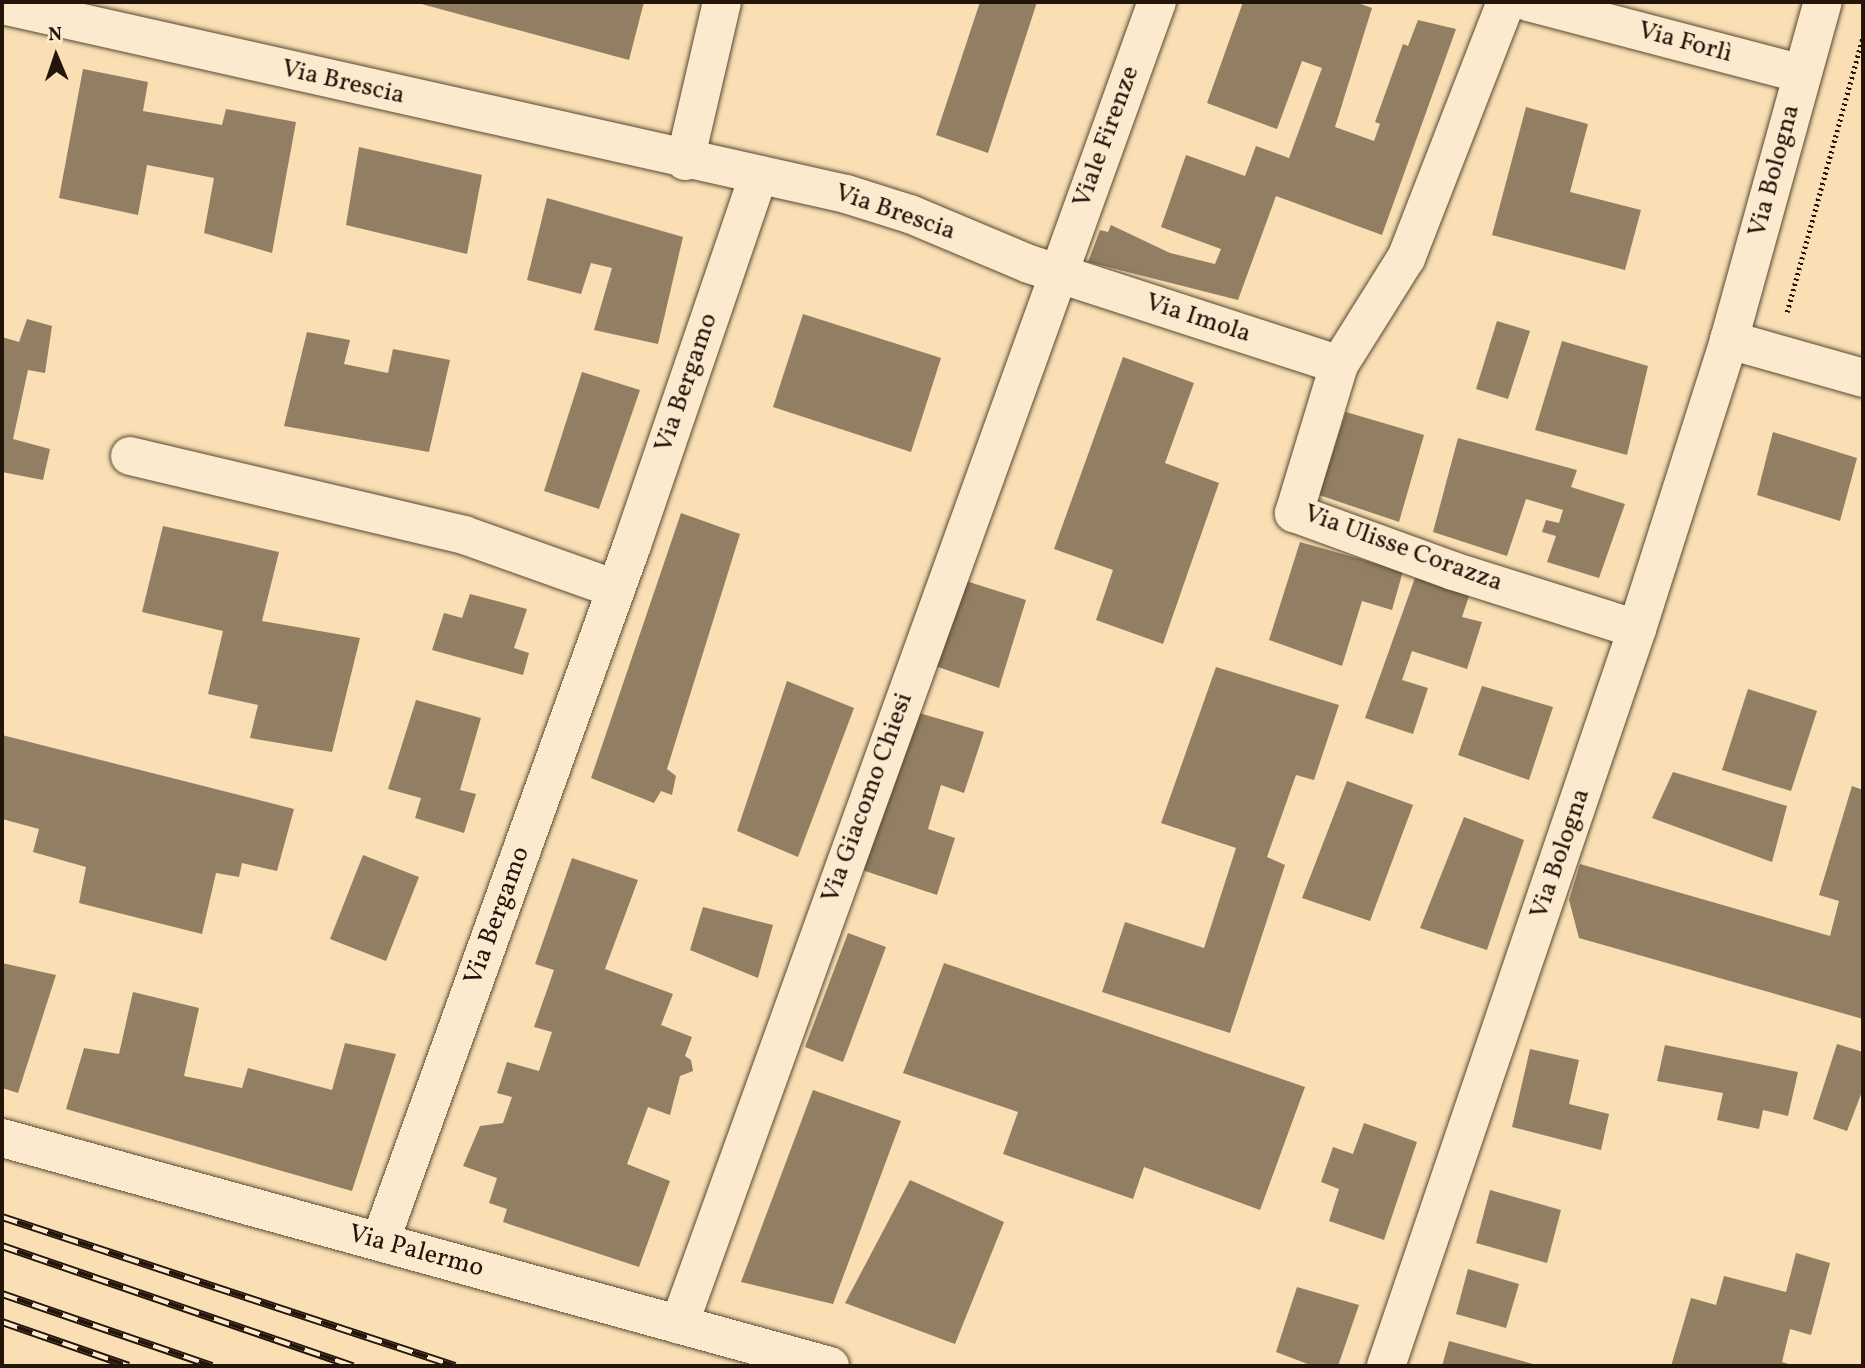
<!DOCTYPE html>
<meta charset="utf-8">
<style>
body{margin:0}
#map{position:relative;width:1865px;height:1368px;overflow:hidden;background:#f9dfb3;font-family:Vollkorn,serif}
div>[style]{position:absolute}
.building>*{inset:0;background:#927e62}
.path>*{height:4.5px;margin-top:-2.25px;transform-origin:0;background:repeating-linear-gradient(90deg,#23150a 0 2px,transparent 0 5.5px)}
.roads{filter:drop-shadow(0 0 2px #584834) drop-shadow(0 0 2px #584834)}
.minor>*{height:38px;margin:-19px;padding:0 19px;transform-origin:19px;border-radius:19px;background:#fbeace}
.rail>*{height:8px;margin-top:-4px;transform-origin:0;background:repeating-linear-gradient(90deg,#fbeace 0 16px,#23150a 0 32px);box-sizing:border-box;border-block:2px solid #23150a}
span{translate:-50% -50%;white-space:nowrap;text-align:center;line-height:1.15;-webkit-text-stroke:5px #fbeace;paint-order:stroke}
.street-label{font-size:26px;color:#23150a}
.frame{position:absolute;inset:0;border:4px solid #23150a;pointer-events:none}
.north{position:absolute;left:21px;top:21px;width:70px;height:70px;-webkit-text-stroke:5px #fbeace;paint-order:stroke;rotate:358deg;font-size:19px;font-weight:700;line-height:28px;text-align:center;color:#23150a}
.north::after{content:'';display:block;margin:auto;width:24px;height:32px;background:#23150a;clip-path:polygon(50% 0,100% 100%,50% 72%,0 100%)}
</style>
<div id="map">
<div class="building">
<i style="clip-path:polygon(414px 2px,644px 2px,629px 60px)"></i>
<i style="clip-path:polygon(980px 2px,1037px 2px,988px 153px,936px 135px)"></i>
<i style="clip-path:polygon(1243px 2px,1355px 2px,1372px 8px,1335px 127px,1374px 141px,1380px 124px,1375px 122px,1403px 44px,1408px 46px,1418px 20px,1456px 29px,1382px 235px,1276px 196px,1238px 300px,1088px 262px,1100px 230px,1108px 232px,1111px 225px,1170px 253px,1215px 264px,1221px 249px,1161px 227px,1186px 155px,1245px 176px,1256px 146px,1289px 158px,1322px 68px,1302px 61px,1277px 129px,1207px 103px)"></i>
<i style="clip-path:polygon(83px 69px,148px 82px,143px 111px,222px 125px,226px 109px,296px 122px,272px 253px,204px 233px,214px 178px,147px 165px,138px 215px,59px 198px)"></i>
<i style="clip-path:polygon(1526px 107px,1588px 124px,1570px 192px,1641px 210px,1625px 270px,1492px 235px)"></i>
<i style="clip-path:polygon(359px 147px,482px 175px,467px 254px,346px 225px)"></i>
<i style="clip-path:polygon(547px 198px,683px 237px,658px 344px,594px 330px,612px 268px,591px 263px,581px 294px,527px 280px)"></i>
<i style="clip-path:polygon(803px 314px,941px 358px,911px 452px,773px 407px)"></i>
<i style="clip-path:polygon(27px 319px,52px 326px,45px 373px,28px 370px,13px 439px,50px 449px,43px 480px,2px 472px,2px 337px,19px 342px)"></i>
<i style="clip-path:polygon(1497px 321px,1530px 331px,1508px 399px,1476px 389px)"></i>
<i style="clip-path:polygon(307px 332px,350px 340px,344px 364px,388px 373px,393px 349px,450px 360px,429px 452px,284px 426px)"></i>
<i style="clip-path:polygon(1562px 341px,1648px 366px,1627px 455px,1535px 430px)"></i>
<i style="clip-path:polygon(1123px 357px,1194px 383px,1165px 463px,1219px 483px,1163px 644px,1096px 620px,1113px 570px,1054px 549px)"></i>
<i style="clip-path:polygon(582px 372px,640px 390px,599px 509px,544px 491px)"></i>
<i style="clip-path:polygon(1346px 412px,1424px 435px,1399px 522px,1319px 495px)"></i>
<i style="clip-path:polygon(1773px 432px,1857px 458px,1840px 521px,1757px 495px)"></i>
<i style="clip-path:polygon(1458px 438px,1577px 470px,1571px 487px,1625px 504px,1599px 578px,1547px 562px,1556px 536px,1542px 532px,1546px 520px,1559px 523px,1563px 510px,1526px 499px,1507px 556px,1433px 532px)"></i>
<i style="clip-path:polygon(681px 513px,740px 534px,667px 769px,676px 776px,672px 795px,661px 791px,654px 803px,591px 778px)"></i>
<i style="clip-path:polygon(163px 526px,279px 552px,262px 621px,360px 638px,332px 752px,250px 738px,258px 705px,208px 694px,223px 631px,142px 612px)"></i>
<i style="clip-path:polygon(1300px 542px,1403px 571px,1392px 610px,1362px 601px,1342px 666px,1269px 640px)"></i>
<i style="clip-path:polygon(1416px 575px,1471px 590px,1462px 617px,1482px 622px,1467px 669px,1412px 651px,1402px 680px,1428px 688px,1413px 734px,1365px 718px)"></i>
<i style="clip-path:polygon(966px 581px,1026px 600px,999px 688px,935px 666px)"></i>
<i style="clip-path:polygon(470px 594px,527px 609px,514px 648px,529px 653px,523px 675px,432px 650px,444px 613px,462px 618px)"></i>
<i style="clip-path:polygon(1216px 667px,1339px 705px,1314px 780px,1296px 775px,1267px 857px,1285px 865px,1230px 1033px,1102px 992px,1125px 922px,1204px 948px,1236px 848px,1161px 823px)"></i>
<i style="clip-path:polygon(787px 681px,854px 708px,798px 857px,737px 831px)"></i>
<i style="clip-path:polygon(1482px 686px,1553px 707px,1529px 780px,1458px 755px)"></i>
<i style="clip-path:polygon(1748px 689px,1817px 711px,1791px 791px,1722px 770px)"></i>
<i style="clip-path:polygon(416px 700px,481px 718px,460px 790px,476px 794px,464px 833px,415px 818px,421px 798px,388px 789px)"></i>
<i style="clip-path:polygon(919px 713px,984px 732px,964px 793px,941px 785px,928px 829px,955px 838px,937px 895px,862px 870px)"></i>
<i style="clip-path:polygon(2px 735px,294px 809px,277px 871px,242px 863px,239px 877px,216px 873px,202px 934px,79px 903px,86px 867px,33px 852px,39px 829px,2px 819px)"></i>
<i style="clip-path:polygon(1673px 772px,1787px 806px,1772px 862px,1652px 818px)"></i>
<i style="clip-path:polygon(1347px 781px,1413px 805px,1370px 921px,1302px 898px)"></i>
<i style="clip-path:polygon(1852px 786px,1863px 790px,1863px 1019px,1579px 938px,1569px 900px,1580px 864px,1830px 936px,1839px 901px,1819px 895px)"></i>
<i style="clip-path:polygon(1464px 817px,1524px 840px,1487px 950px,1420px 928px)"></i>
<i style="clip-path:polygon(363px 855px,419px 877px,386px 961px,330px 939px)"></i>
<i style="clip-path:polygon(572px 858px,638px 880px,605px 969px,673px 994px,661px 1025px,692px 1037px,685px 1056px,691px 1060px,693px 1071px,680px 1076px,670px 1115px,648px 1107px,627px 1164px,670px 1181px,639px 1267px,503px 1222px,507px 1209px,489px 1203px,497px 1178px,463px 1166px,480px 1126px,503px 1123px,512px 1097px,497px 1093px,507px 1062px,539px 1071px,552px 1032px,534px 1027px,554px 970px,535px 964px)"></i>
<i style="clip-path:polygon(703px 907px,773px 925px,758px 978px,690px 950px)"></i>
<i style="clip-path:polygon(848px 933px,886px 947px,843px 1062px,805px 1047px)"></i>
<i style="clip-path:polygon(2px 963px,56px 975px,18px 1093px,2px 1088px)"></i>
<i style="clip-path:polygon(944px 963px,1305px 1087px,1260px 1210px,1144px 1167px,1133px 1199px,1003px 1154px,1018px 1112px,903px 1073px)"></i>
<i style="clip-path:polygon(133px 992px,199px 1008px,184px 1076px,242px 1088px,248px 1068px,332px 1090px,345px 1043px,396px 1054px,352px 1191px,66px 1109px,84px 1048px,119px 1054px)"></i>
<i style="clip-path:polygon(1837px 1044px,1863px 1052px,1863px 1089px,1847px 1131px,1813px 1119px)"></i>
<i style="clip-path:polygon(1665px 1045px,1798px 1072px,1788px 1116px,1763px 1110px,1759px 1129px,1717px 1120px,1723px 1093px,1657px 1081px)"></i>
<i style="clip-path:polygon(1530px 1049px,1579px 1060px,1569px 1104px,1609px 1114px,1601px 1150px,1512px 1127px)"></i>
<i style="clip-path:polygon(813px 1090px,901px 1121px,833px 1304px,741px 1282px)"></i>
<i style="clip-path:polygon(1364px 1123px,1417px 1142px,1384px 1240px,1329px 1221px,1339px 1189px,1321px 1182px,1333px 1147px,1353px 1154px)"></i>
<i style="clip-path:polygon(910px 1180px,1004px 1222px,955px 1344px,845px 1303px)"></i>
<i style="clip-path:polygon(1490px 1190px,1561px 1210px,1547px 1263px,1476px 1243px)"></i>
<i style="clip-path:polygon(1796px 1253px,1830px 1263px,1811px 1335px,1790px 1329px,1782px 1362px,1795px 1366px,1671px 1366px,1691px 1298px,1716px 1305px,1724px 1276px,1786px 1292px)"></i>
<i style="clip-path:polygon(1468px 1269px,1519px 1284px,1506px 1328px,1456px 1314px)"></i>
<i style="clip-path:polygon(1297px 1287px,1359px 1305px,1338px 1366px,1313px 1366px,1276px 1352px)"></i>
<i style="clip-path:polygon(1449px 1341px,1537px 1365px,1537px 1366px,1442px 1366px)"></i>
</div>
<div class="path">
<i style="left:1787px;top:312px;width:285px;rotate:-74.6deg"></i>
</div>
<div class="roads">
<div class="minor">
<i style="left:1506px;top:2px;width:275px;rotate:111.3deg"></i>
<i style="left:1406px;top:258px;width:126px;rotate:122.1deg"></i>
<i style="left:1339px;top:365px;width:155px;rotate:106.9deg"></i>
<i style="left:1294px;top:513px;width:169px;rotate:20deg"></i>
<i style="left:1453px;top:571px;width:193px;rotate:17.5deg"></i>
<i style="left:1528px;top:2px;width:283px;rotate:14.7deg"></i>
<i style="left:2px;top:5px;width:865px;rotate:12.62deg"></i>
<i style="left:846px;top:194px;width:67px;rotate:17.4deg"></i>
<i style="left:910px;top:214px;width:129px;rotate:22.8deg"></i>
<i style="left:1029px;top:264px;width:326px;rotate:18deg"></i>
<i style="left:685px;top:161px;width:163px;rotate:-76.9deg"></i>
<i style="left:1729px;top:340px;width:139px;rotate:15.8deg"></i>
<i style="left:130px;top:456px;width:343px;rotate:13.3deg"></i>
<i style="left:464px;top:535px;width:161px;rotate:19.6deg"></i>
<i style="left:2px;top:1138px;width:859px;rotate:15.4deg"></i>
<i style="left:380px;top:1242px;width:741px;rotate:-70.12deg"></i>
<i style="left:632px;top:545px;width:390px;rotate:-71.1deg"></i>
<i style="left:679px;top:1325px;width:1407px;rotate:-70.14deg"></i>
<i style="left:1386px;top:1366px;width:779px;rotate:-71.19deg"></i>
<i style="left:1637px;top:629px;width:303px;rotate:-72.3deg"></i>
<i style="left:1729px;top:340px;width:351px;rotate:-74.5deg"></i>
</div>
</div>
<div class="rail">
<i style="left:2px;top:1217px;width:477px;rotate:18.2deg"></i>
<i style="left:2px;top:1246px;width:371px;rotate:18.9deg"></i>
<i style="left:2px;top:1294px;width:222px;rotate:18.9deg"></i>
<i style="left:2px;top:1322px;width:134px;rotate:19.1deg"></i>
</div>
<div class="street-label">
<span style="left:1685px;top:43px;rotate:15deg">Via Forlì</span>
<span style="left:343px;top:83px;rotate:13deg">Via Brescia</span>
<span style="left:1107px;top:137px;rotate:-70deg">Viale Firenze</span>
<span style="left:1775px;top:171px;rotate:-75deg">Via Bologna</span>
<span style="left:895px;top:213px;rotate:19deg">Via Brescia</span>
<span style="left:1198px;top:319px;rotate:18deg">Via Imola</span>
<span style="left:687px;top:383px;rotate:-71deg">Via Bergamo</span>
<span style="left:1403px;top:549px;rotate:20deg">Via Ulisse Corazza</span>
<span style="left:868px;top:798px;rotate:-70deg">Via Giacomo Chiesi</span>
<span style="left:1561px;top:854px;rotate:-71deg">Via Bologna</span>
<span style="left:498px;top:916px;rotate:-70deg">Via Bergamo</span>
<span style="left:416px;top:1252px;rotate:15deg">Via Palermo</span>
</div>
<div class="frame"></div>
<div class="north">N</div>
</div>
